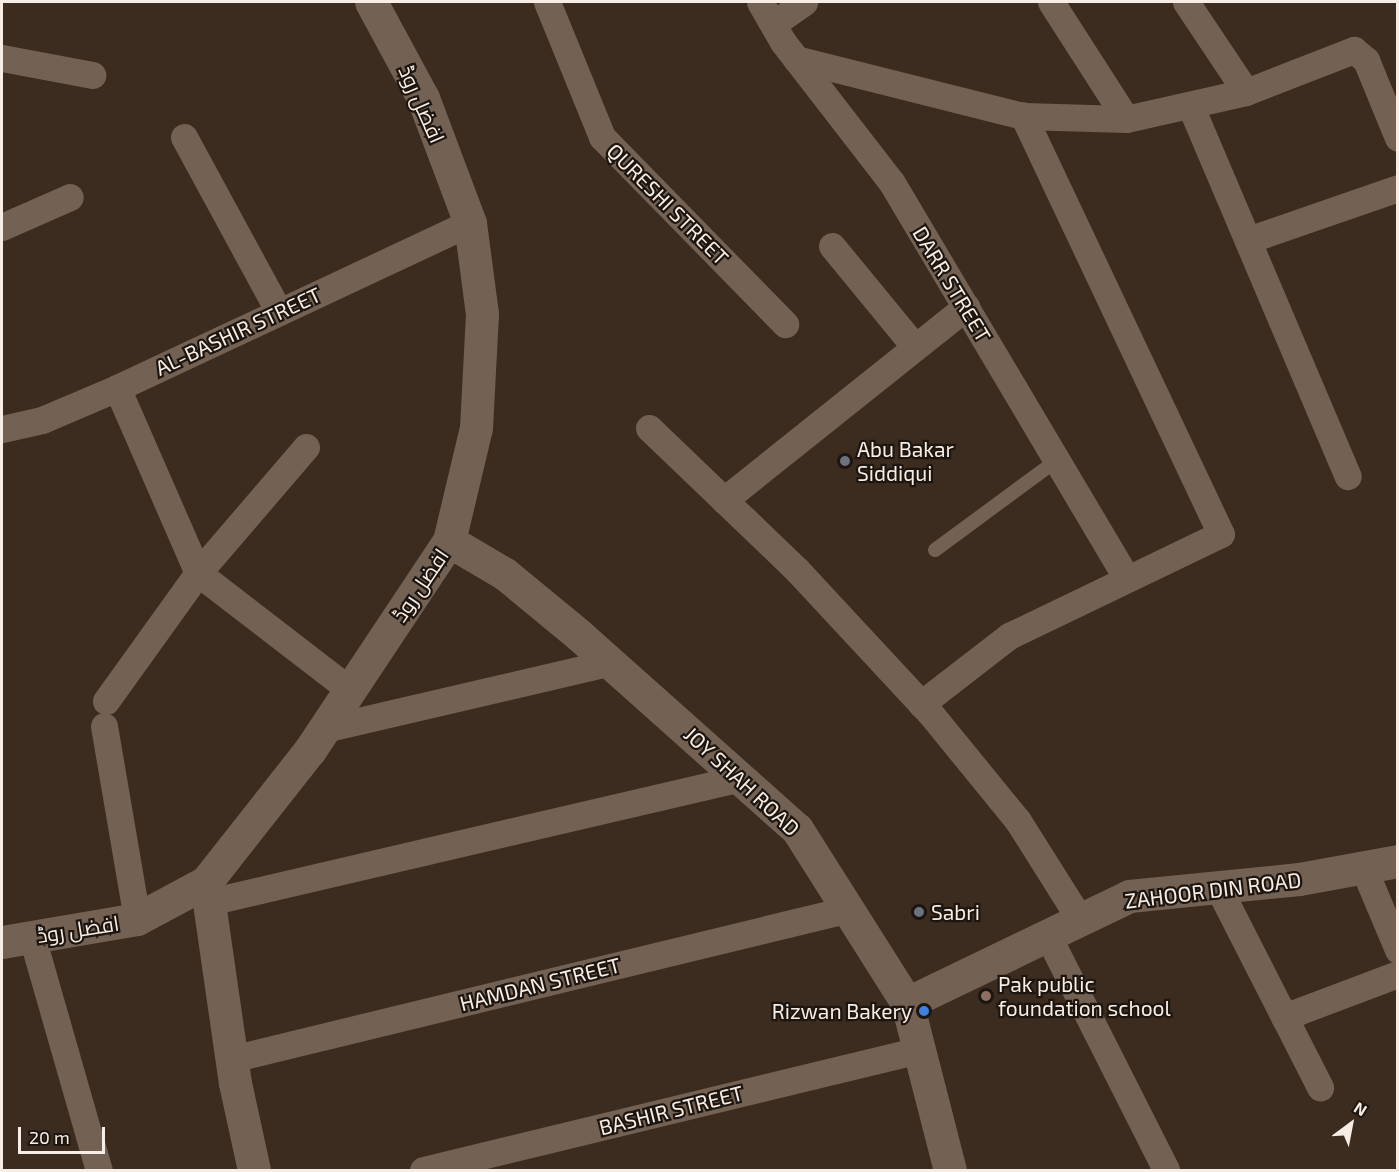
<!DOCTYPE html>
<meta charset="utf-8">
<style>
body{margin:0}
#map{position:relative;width:1399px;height:1172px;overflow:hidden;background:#3c2c1f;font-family:"Exo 2",Cairo,sans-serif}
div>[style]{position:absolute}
.service>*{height:14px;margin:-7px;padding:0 7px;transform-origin:7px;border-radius:7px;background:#736153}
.minor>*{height:27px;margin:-13.5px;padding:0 13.5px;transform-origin:13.5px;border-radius:13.5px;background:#736153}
.tertiary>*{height:33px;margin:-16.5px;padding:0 16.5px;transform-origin:16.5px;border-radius:16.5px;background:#736153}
.dots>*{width:16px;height:16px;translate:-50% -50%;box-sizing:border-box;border:3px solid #1d1610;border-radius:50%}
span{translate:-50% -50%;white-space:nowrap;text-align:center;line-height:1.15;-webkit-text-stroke:4.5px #1d1610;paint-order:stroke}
.street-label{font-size:21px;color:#f8ede5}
.poi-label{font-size:21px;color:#f8ede5}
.left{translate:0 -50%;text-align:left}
.right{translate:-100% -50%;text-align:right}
.frame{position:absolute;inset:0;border:3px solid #f8ede5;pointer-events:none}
.north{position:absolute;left:1321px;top:1094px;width:60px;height:60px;-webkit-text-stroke:4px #1d1610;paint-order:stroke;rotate:32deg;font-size:16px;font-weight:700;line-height:24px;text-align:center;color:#f8ede5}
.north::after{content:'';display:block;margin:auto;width:21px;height:27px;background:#f8ede5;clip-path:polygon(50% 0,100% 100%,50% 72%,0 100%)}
.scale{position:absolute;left:18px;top:1127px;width:87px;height:27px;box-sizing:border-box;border:3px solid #f8ede5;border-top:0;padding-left:8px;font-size:18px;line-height:21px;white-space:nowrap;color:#f8ede5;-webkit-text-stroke:4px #1d1610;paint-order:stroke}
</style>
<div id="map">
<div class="service">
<i style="left:935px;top:550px;width:152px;rotate:-36.4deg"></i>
</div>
<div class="minor">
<i style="left:547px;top:2px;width:146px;rotate:67.8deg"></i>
<i style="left:602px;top:137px;width:262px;rotate:45.6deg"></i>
<i style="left:760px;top:2px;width:46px;rotate:60.1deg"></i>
<i style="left:783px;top:42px;width:178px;rotate:52.3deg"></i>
<i style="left:892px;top:183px;width:460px;rotate:59.3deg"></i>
<i style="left:1051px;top:2px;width:139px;rotate:57.3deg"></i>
<i style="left:1186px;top:2px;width:108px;rotate:56.3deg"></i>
<i style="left:773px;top:24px;width:38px;rotate:-35deg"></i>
<i style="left:2px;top:58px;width:92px;rotate:10.7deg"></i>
<i style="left:796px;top:59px;width:234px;rotate:14.1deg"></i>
<i style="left:1023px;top:116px;width:103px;rotate:1.7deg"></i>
<i style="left:1126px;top:119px;width:123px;rotate:-12.7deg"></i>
<i style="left:1246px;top:92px;width:116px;rotate:-21.3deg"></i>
<i style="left:1354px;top:50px;width:16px;rotate:40deg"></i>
<i style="left:1366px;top:60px;width:84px;rotate:67.7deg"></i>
<i style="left:1191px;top:107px;width:401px;rotate:67deg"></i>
<i style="left:184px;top:137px;width:199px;rotate:61.5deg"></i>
<i style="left:2px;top:227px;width:74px;rotate:-23.8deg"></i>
<i style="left:1248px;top:240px;width:159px;rotate:-19.1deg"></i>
<i style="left:832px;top:246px;width:131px;rotate:50.6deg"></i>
<i style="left:649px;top:428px;width:205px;rotate:43.8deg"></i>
<i style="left:797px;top:570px;width:195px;rotate:47.1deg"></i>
<i style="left:930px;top:713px;width:139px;rotate:50.8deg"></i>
<i style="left:1018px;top:821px;width:115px;rotate:57.8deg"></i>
<i style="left:2px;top:429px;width:41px;rotate:-12.7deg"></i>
<i style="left:42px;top:420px;width:82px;rotate:-23.1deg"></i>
<i style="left:117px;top:388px;width:390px;rotate:-25.1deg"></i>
<i style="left:306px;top:447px;width:166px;rotate:130.6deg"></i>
<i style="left:198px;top:573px;width:192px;rotate:37.6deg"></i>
<i style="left:724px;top:500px;width:310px;rotate:-38.6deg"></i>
<i style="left:106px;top:701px;width:158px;rotate:-54.3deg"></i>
<i style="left:198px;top:573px;width:202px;rotate:-113.6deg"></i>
<i style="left:921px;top:704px;width:111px;rotate:-37.7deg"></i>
<i style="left:1009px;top:636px;width:235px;rotate:-25.7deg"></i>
<i style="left:1221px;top:534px;width:463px;rotate:-115.3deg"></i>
<i style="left:104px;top:726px;width:196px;rotate:80.3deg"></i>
<i style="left:324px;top:729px;width:295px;rotate:-13.1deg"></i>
<i style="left:1364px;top:869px;width:88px;rotate:67.2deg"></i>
<i style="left:1218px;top:887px;width:225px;rotate:63deg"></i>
<i style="left:209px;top:902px;width:546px;rotate:-13.12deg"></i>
<i style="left:1048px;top:936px;width:262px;rotate:63.2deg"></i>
<i style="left:32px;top:937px;width:242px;rotate:74deg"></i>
<i style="left:1284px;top:1017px;width:122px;rotate:-20.7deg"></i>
<i style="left:231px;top:1059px;width:636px;rotate:-13.64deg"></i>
<i style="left:423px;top:1170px;width:510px;rotate:-13.6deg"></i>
</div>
<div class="tertiary">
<i style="left:449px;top:541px;width:65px;rotate:30.5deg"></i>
<i style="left:505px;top:574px;width:96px;rotate:39.5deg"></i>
<i style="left:579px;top:635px;width:292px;rotate:41.7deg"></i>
<i style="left:797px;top:829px;width:206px;rotate:57.7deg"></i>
<i style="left:907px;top:1003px;width:172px;rotate:75.6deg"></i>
<i style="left:206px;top:882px;width:203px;rotate:81.8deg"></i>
<i style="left:235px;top:1083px;width:89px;rotate:77.7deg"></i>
<i style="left:2px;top:942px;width:137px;rotate:-9.7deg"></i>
<i style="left:137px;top:919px;width:78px;rotate:-28.2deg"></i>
<i style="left:206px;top:882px;width:168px;rotate:-51.8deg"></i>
<i style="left:310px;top:750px;width:251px;rotate:-56.4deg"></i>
<i style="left:449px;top:541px;width:116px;rotate:-76.6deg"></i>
<i style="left:476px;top:428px;width:114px;rotate:-87deg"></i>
<i style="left:482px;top:314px;width:92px;rotate:-97.5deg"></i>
<i style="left:470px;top:223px;width:134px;rotate:-110.6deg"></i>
<i style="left:423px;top:98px;width:109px;rotate:-118.4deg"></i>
<i style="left:907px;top:1003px;width:246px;rotate:-25.7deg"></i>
<i style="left:1129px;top:896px;width:171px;rotate:-5.7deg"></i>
<i style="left:1299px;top:879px;width:101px;rotate:-10.3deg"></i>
</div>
<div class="dots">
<i style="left:845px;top:461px;background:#6b7280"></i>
<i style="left:919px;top:912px;background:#6b7280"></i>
<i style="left:986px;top:996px;background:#8d6e63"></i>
<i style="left:924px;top:1011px;background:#3f7fe0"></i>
</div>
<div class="street-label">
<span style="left:422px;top:104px;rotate:66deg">افضل روڈ</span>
<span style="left:668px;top:204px;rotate:45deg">QURESHI STREET</span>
<span style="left:952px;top:284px;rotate:59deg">DARR STREET</span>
<span style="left:238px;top:331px;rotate:-25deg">AL-BASHIR STREET</span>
<span style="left:420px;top:585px;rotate:-56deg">افضل روڈ</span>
<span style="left:742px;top:781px;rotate:43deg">JOY SHAH ROAD</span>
<span style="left:1213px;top:890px;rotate:-7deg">ZAHOOR DIN ROAD</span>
<span style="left:78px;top:929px;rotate:-9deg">افضل روڈ</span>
<span style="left:540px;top:984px;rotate:-14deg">HAMDAN STREET</span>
<span style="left:671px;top:1110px;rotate:-14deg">BASHIR STREET</span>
</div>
<div class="poi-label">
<span class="left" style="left:857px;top:461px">Abu Bakar<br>Siddiqui</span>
<span class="left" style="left:931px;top:912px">Sabri</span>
<span class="left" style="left:998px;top:996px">Pak public<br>foundation school</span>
<span class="right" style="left:912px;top:1011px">Rizwan Bakery</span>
</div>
<div class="frame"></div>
<div class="north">N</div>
<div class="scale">20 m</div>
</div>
